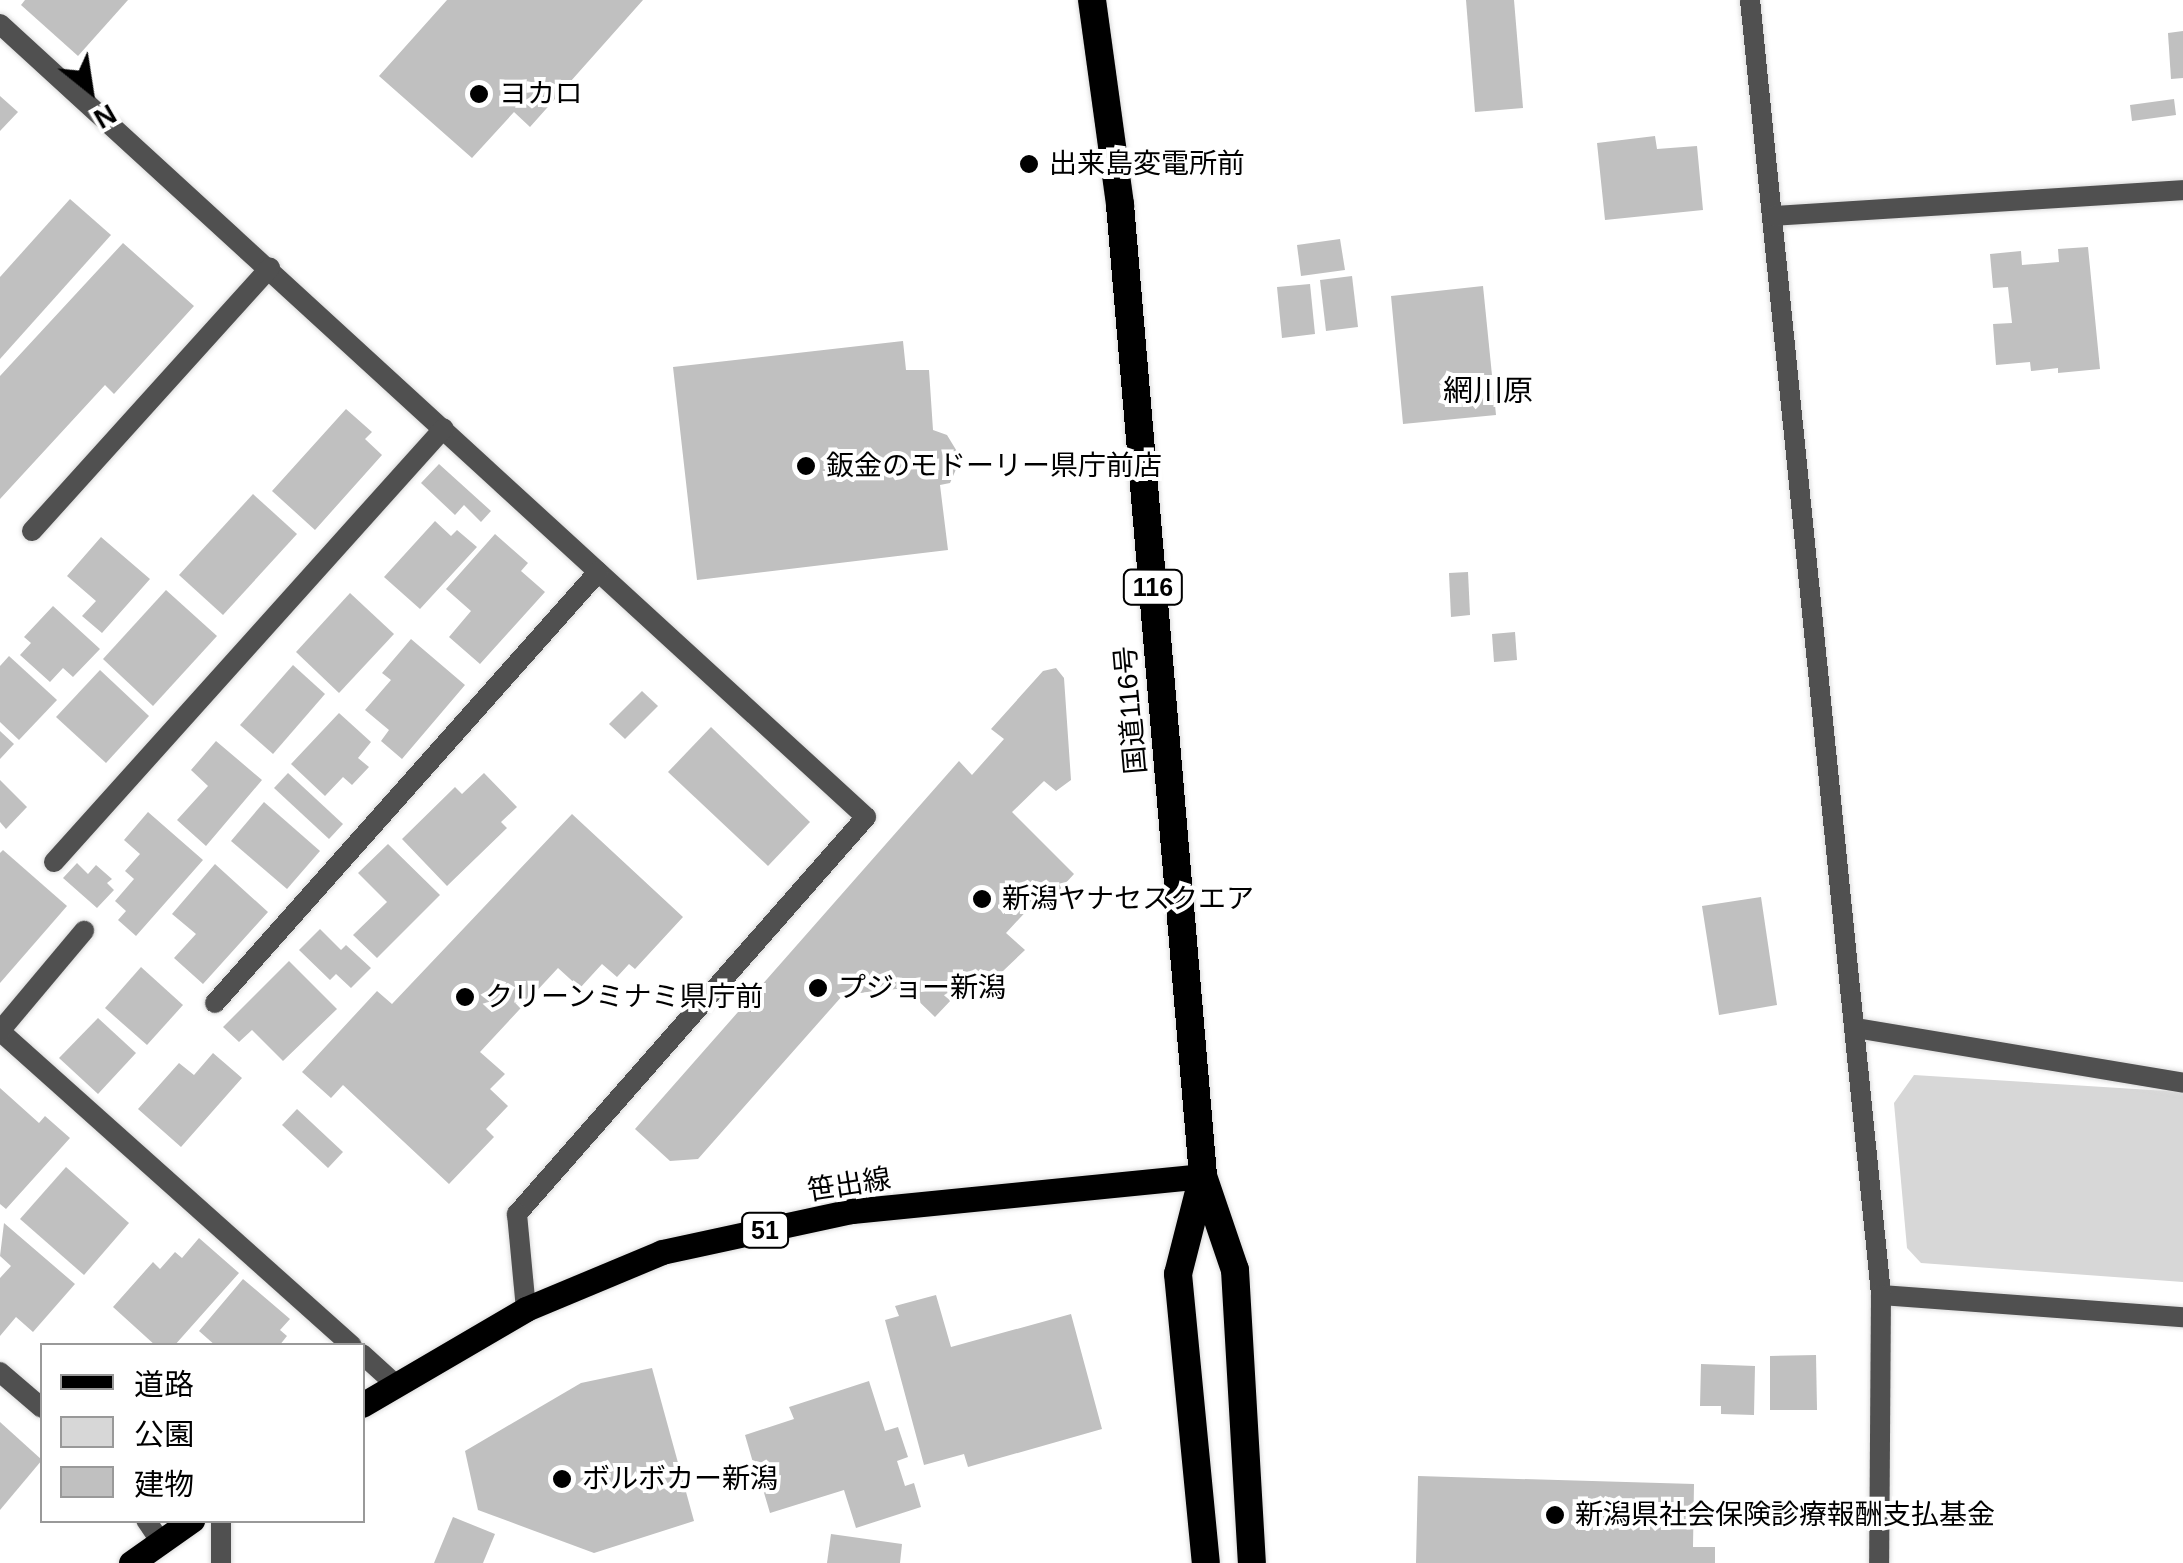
<!DOCTYPE html>
<meta charset="utf-8">
<style>
body{margin:0}
#map{position:relative;width:2183px;height:1563px;overflow:hidden;background:#fff;font-family:Helvetica,"Noto Sans JP",sans-serif}
div>[style]{position:absolute}
.green>*{inset:0;background:#d7d7d7}
.building>*{inset:0;background:#c0c0c0}
.roads{filter:drop-shadow(0 0 2px #dbdbdb) drop-shadow(0 0 2px #dbdbdb)}
.minor>*{height:20px;margin:-10px;padding:0 10px;transform-origin:10px;border-radius:10px;background:#505050}
.tertiary>*{height:20px;margin:-10px;padding:0 10px;transform-origin:10px;border-radius:10px;background:#505050}
.primary>*{height:25px;margin:-12.5px;padding:0 12.5px;transform-origin:12.5px;border-radius:12.5px;background:#000}
.trunk>*{height:28px;margin:-14px;padding:0 14px;transform-origin:14px;border-radius:14px;background:#000}
.dots>*{width:28px;height:28px;translate:-50% -50%;box-sizing:border-box;border:5px solid #fff;border-radius:50%}
span{translate:-50% -50%;white-space:nowrap;text-align:center;line-height:1.15;-webkit-text-stroke:8px #fff;paint-order:stroke}
.shield-label span{padding:2px 8px;background:#fff;border:2px solid;border-radius:8px;-webkit-text-stroke-width:0}
.shield-label{font-size:25px;color:#000;font-weight:700}
.poi-label{font-size:28px;color:#000}
.left{translate:0 -50%;text-align:left}
.street-label{font-size:28px;color:#000}
.neighbourhood-label{font-size:30px;color:#000}
.legend{position:absolute;left:40px;top:1343px;width:325px;height:180px;box-sizing:border-box;background:#fff;border:2px solid #999;margin:0;padding:12px 18px;list-style:none;font-size:30px;color:#000}
.legend li{display:flex;align-items:center;gap:20px;height:50px}
.legend b{width:50px;border:2px solid #999}
.north{position:absolute;left:40px;top:40px;width:100px;height:100px;-webkit-text-stroke:8px #fff;paint-order:stroke;rotate:150deg;font-size:28px;font-weight:700;line-height:40px;text-align:center;color:#000}
.north::after{content:'';display:block;margin:auto;width:35px;height:45px;background:#000;clip-path:polygon(50% 0,100% 100%,50% 72%,0 100%)}
</style>
<div id="map">
<div class="green">
<i style="clip-path:polygon(1914px 1075px,2183px 1092px,2183px 1282px,1921px 1263px,1907px 1248px,1894px 1103px)"></i>
</div>
<div class="building">
<i style="clip-path:polygon(25px 0,128px 0,78px 56px,21px 5px)"></i>
<i style="clip-path:polygon(447px 0,643px 0,530px 127px,514px 112px,472px 158px,379px 76px)"></i>
<i style="clip-path:polygon(1466px 0,1514px 0,1523px 108px,1475px 112px)"></i>
<i style="clip-path:polygon(2183px 31px,2183px 78px,2171px 79px,2168px 33px)"></i>
<i style="clip-path:polygon(0 96px,18px 112px,0 131px)"></i>
<i style="clip-path:polygon(2174px 99px,2176px 115px,2132px 121px,2130px 105px)"></i>
<i style="clip-path:polygon(1655px 136px,1657px 149px,1697px 146px,1703px 210px,1605px 220px,1597px 143px)"></i>
<i style="clip-path:polygon(70px 199px,111px 235px,0 359px,0 277px)"></i>
<i style="clip-path:polygon(1340px 239px,1345px 270px,1301px 276px,1297px 245px)"></i>
<i style="clip-path:polygon(123px 243px,194px 306px,114px 394px,105px 385px,0 499px,0 376px)"></i>
<i style="clip-path:polygon(2088px 247px,2100px 369px,2058px 373px,2058px 368px,2031px 371px,2030px 362px,1996px 365px,1993px 324px,2012px 323px,2008px 287px,1993px 288px,1990px 254px,2021px 251px,2022px 265px,2059px 262px,2058px 249px)"></i>
<i style="clip-path:polygon(1352px 276px,1358px 327px,1326px 331px,1320px 280px)"></i>
<i style="clip-path:polygon(1310px 284px,1315px 334px,1282px 338px,1277px 287px)"></i>
<i style="clip-path:polygon(1483px 286px,1496px 415px,1403px 424px,1391px 296px)"></i>
<i style="clip-path:polygon(903px 341px,906px 370px,929px 370px,933px 430px,947px 435px,961px 458px,950px 483px,940px 485px,948px 550px,697px 580px,673px 367px)"></i>
<i style="clip-path:polygon(346px 409px,372px 432px,365px 439px,382px 455px,315px 530px,272px 491px)"></i>
<i style="clip-path:polygon(439px 464px,491px 511px,481px 522px,464px 505px,455px 515px,421px 483px)"></i>
<i style="clip-path:polygon(253px 494px,297px 534px,223px 615px,179px 575px)"></i>
<i style="clip-path:polygon(435px 521px,451px 536px,457px 530px,477px 547px,420px 609px,384px 577px)"></i>
<i style="clip-path:polygon(495px 534px,528px 563px,521px 571px,545px 592px,480px 664px,449px 637px,471px 611px,446px 589px)"></i>
<i style="clip-path:polygon(101px 537px,150px 579px,102px 633px,82px 616px,96px 601px,67px 576px)"></i>
<i style="clip-path:polygon(1468px 572px,1470px 615px,1451px 617px,1449px 573px)"></i>
<i style="clip-path:polygon(166px 590px,217px 636px,153px 706px,103px 659px)"></i>
<i style="clip-path:polygon(350px 593px,394px 634px,339px 693px,296px 652px)"></i>
<i style="clip-path:polygon(53px 606px,100px 649px,73px 677px,63px 668px,50px 682px,20px 655px,31px 643px,24px 637px)"></i>
<i style="clip-path:polygon(1515px 632px,1517px 660px,1494px 662px,1492px 634px)"></i>
<i style="clip-path:polygon(411px 639px,465px 685px,402px 759px,381px 741px,389px 730px,365px 710px,391px 680px,382px 673px)"></i>
<i style="clip-path:polygon(9px 656px,57px 700px,19px 740px,0 722px,0 666px)"></i>
<i style="clip-path:polygon(293px 665px,325px 694px,273px 754px,240px 725px)"></i>
<i style="clip-path:polygon(1056px 668px,1064px 678px,1071px 780px,1056px 791px,1044px 781px,1012px 812px,1074px 874px,1052px 898px,1044px 892px,1006px 933px,1025px 950px,982px 991px,970px 980px,935px 1017px,905px 988px,843px 995px,698px 1159px,670px 1161px,635px 1129px,959px 761px,972px 775px,1004px 739px,991px 729px,1043px 671px)"></i>
<i style="clip-path:polygon(100px 670px,149px 716px,106px 763px,56px 717px)"></i>
<i style="clip-path:polygon(642px 691px,658px 706px,625px 739px,609px 724px)"></i>
<i style="clip-path:polygon(339px 713px,371px 742px,358px 758px,369px 767px,352px 785px,343px 777px,325px 796px,291px 764px)"></i>
<i style="clip-path:polygon(711px 727px,810px 822px,768px 866px,668px 772px)"></i>
<i style="clip-path:polygon(0 731px,14px 744px,0 759px)"></i>
<i style="clip-path:polygon(216px 741px,262px 780px,206px 846px,177px 820px,208px 786px,191px 770px)"></i>
<i style="clip-path:polygon(288px 773px,343px 824px,329px 839px,274px 788px)"></i>
<i style="clip-path:polygon(484px 773px,517px 807px,501px 822px,507px 828px,447px 886px,402px 839px,455px 787px,462px 794px)"></i>
<i style="clip-path:polygon(0 780px,27px 807px,6px 829px,0 822px)"></i>
<i style="clip-path:polygon(264px 802px,320px 851px,287px 889px,231px 841px)"></i>
<i style="clip-path:polygon(148px 812px,203px 860px,136px 936px,118px 920px,126px 911px,115px 901px,134px 879px,125px 871px,140px 854px,124px 840px)"></i>
<i style="clip-path:polygon(572px 814px,683px 917px,635px 969px,629px 964px,617px 977px,602px 964px,580px 988px,558px 968px,480px 1052px,505px 1074px,490px 1089px,508px 1106px,486px 1129px,494px 1137px,449px 1184px,343px 1085px,331px 1098px,302px 1072px,377px 991px,392px 1004px)"></i>
<i style="clip-path:polygon(388px 844px,440px 895px,377px 958px,353px 935px,387px 902px,358px 873px)"></i>
<i style="clip-path:polygon(3px 850px,67px 906px,0 983px,0 853px)"></i>
<i style="clip-path:polygon(77px 863px,88px 874px,96px 865px,112px 879px,107px 883px,114px 890px,97px 908px,63px 878px)"></i>
<i style="clip-path:polygon(215px 864px,268px 912px,203px 984px,174px 958px,196px 934px,172px 914px)"></i>
<i style="clip-path:polygon(1761px 897px,1777px 1005px,1719px 1015px,1702px 906px)"></i>
<i style="clip-path:polygon(320px 929px,341px 950px,346px 945px,371px 968px,351px 988px,336px 974px,330px 980px,299px 950px)"></i>
<i style="clip-path:polygon(289px 961px,337px 1009px,283px 1061px,252px 1030px,239px 1042px,223px 1027px)"></i>
<i style="clip-path:polygon(141px 967px,183px 1005px,147px 1045px,105px 1008px)"></i>
<i style="clip-path:polygon(98px 1018px,136px 1053px,98px 1094px,59px 1058px)"></i>
<i style="clip-path:polygon(213px 1053px,242px 1078px,181px 1147px,138px 1109px,179px 1063px,194px 1075px)"></i>
<i style="clip-path:polygon(0 1088px,39px 1123px,45px 1116px,70px 1138px,6px 1209px,0 1204px)"></i>
<i style="clip-path:polygon(297px 1109px,343px 1152px,328px 1168px,282px 1125px)"></i>
<i style="clip-path:polygon(66px 1167px,129px 1223px,84px 1275px,20px 1219px)"></i>
<i style="clip-path:polygon(4px 1223px,75px 1284px,33px 1332px,16px 1317px,0 1336px,0 1278px,11px 1266px,0 1256px)"></i>
<i style="clip-path:polygon(199px 1238px,239px 1273px,174px 1346px,156px 1346px,113px 1307px,153px 1262px,160px 1269px,175px 1252px,182px 1258px)"></i>
<i style="clip-path:polygon(243px 1279px,290px 1319px,280px 1330px,287px 1336px,279px 1346px,216px 1346px,199px 1331px)"></i>
<i style="clip-path:polygon(936px 1295px,951px 1347px,1071px 1314px,1102px 1429px,968px 1467px,964px 1454px,924px 1465px,885px 1320px,899px 1316px,895px 1306px)"></i>
<i style="clip-path:polygon(1816px 1355px,1817px 1410px,1770px 1410px,1770px 1356px)"></i>
<i style="clip-path:polygon(1701px 1364px,1755px 1366px,1754px 1415px,1721px 1414px,1721px 1406px,1700px 1406px)"></i>
<i style="clip-path:polygon(652px 1368px,694px 1521px,594px 1553px,478px 1510px,465px 1451px,581px 1383px)"></i>
<i style="clip-path:polygon(869px 1381px,885px 1431px,898px 1427px,908px 1457px,897px 1461px,905px 1486px,914px 1483px,921px 1507px,856px 1528px,844px 1490px,770px 1513px,762px 1486px,772px 1483px,766px 1461px,754px 1466px,745px 1435px,794px 1419px,789px 1407px)"></i>
<i style="clip-path:polygon(0 1422px,42px 1460px,0 1510px)"></i>
<i style="clip-path:polygon(1418px 1476px,1694px 1484px,1693px 1547px,1715px 1547px,1715px 1563px,1416px 1563px)"></i>
<i style="clip-path:polygon(453px 1517px,495px 1534px,483px 1563px,434px 1563px)"></i>
<i style="clip-path:polygon(831px 1534px,902px 1544px,900px 1563px,827px 1563px)"></i>
</div>
<div class="roads">
<div class="minor">
<i style="left:0;top:24px;width:1174px;rotate:42.48deg"></i>
<i style="left:866px;top:817px;width:529px;rotate:131.32deg"></i>
<i style="left:517px;top:1214px;width:95px;rotate:84.6deg"></i>
<i style="left:32px;top:531px;width:355px;rotate:-47.9deg"></i>
<i style="left:54px;top:862px;width:583px;rotate:-48.06deg"></i>
<i style="left:215px;top:1003px;width:577px;rotate:-48.37deg"></i>
<i style="left:1856px;top:1028px;width:332px;rotate:9.5deg"></i>
<i style="left:0;top:1031px;width:472px;rotate:41.8deg"></i>
<i style="left:0;top:1031px;width:131px;rotate:-50deg"></i>
<i style="left:1881px;top:1295px;width:303px;rotate:4.2deg"></i>
<i style="left:362px;top:1354px;width:43px;rotate:42.2deg"></i>
<i style="left:0;top:1372px;width:55px;rotate:40.6deg"></i>
<i style="left:146px;top:1520px;width:25px;rotate:56deg"></i>
</div>
<div class="tertiary">
<i style="left:1750px;top:0;width:1302px;rotate:84.22deg"></i>
<i style="left:1881px;top:1295px;width:268px;rotate:90.4deg"></i>
<i style="left:1773px;top:216px;width:411px;rotate:-3.6deg"></i>
<i style="left:221px;top:1520px;width:43px;rotate:90deg"></i>
</div>
<div class="primary">
<i style="left:362px;top:1405px;width:190px;rotate:-30.3deg"></i>
<i style="left:526px;top:1309px;width:147px;rotate:-22.7deg"></i>
<i style="left:662px;top:1252px;width:194px;rotate:-12.2deg"></i>
<i style="left:852px;top:1211px;width:353px;rotate:-5.7deg"></i>
<i style="left:131px;top:1563px;width:75px;rotate:-35.2deg"></i>
</div>
<div class="trunk">
<i style="left:1092px;top:0;width:207px;rotate:82.2deg"></i>
<i style="left:1120px;top:205px;width:975px;rotate:85.11deg"></i>
<i style="left:1203px;top:1176px;width:99px;rotate:71.2deg"></i>
<i style="left:1235px;top:1270px;width:293px;rotate:86.7deg"></i>
<i style="left:1203px;top:1176px;width:101px;rotate:104.3deg"></i>
<i style="left:1178px;top:1274px;width:290px;rotate:84.5deg"></i>
</div>
</div>
<div class="dots">
<i style="left:479px;top:94px;background:#000"></i>
<i style="left:1029px;top:164px;background:#000"></i>
<i style="left:806px;top:466px;background:#000"></i>
<i style="left:982px;top:899px;background:#000"></i>
<i style="left:818px;top:988px;background:#000"></i>
<i style="left:465px;top:997px;background:#000"></i>
<i style="left:562px;top:1479px;background:#000"></i>
<i style="left:1555px;top:1515px;background:#000"></i>
</div>
<div class="shield-label">
<span style="left:1153px;top:587px">116</span>
<span style="left:765px;top:1230px">51</span>
</div>
<div class="poi-label">
<span class="left" style="left:499px;top:94px">ヨカロ</span>
<span class="left" style="left:1049px;top:164px">出来島変電所前</span>
<span class="left" style="left:826px;top:466px">鈑金のモドーリー県庁前店</span>
<span class="left" style="left:1002px;top:899px">新潟ヤナセスクエア</span>
<span class="left" style="left:838px;top:988px">プジョー新潟</span>
<span class="left" style="left:485px;top:997px">クリーンミナミ県庁前</span>
<span class="left" style="left:582px;top:1479px">ボルボカー新潟</span>
<span class="left" style="left:1575px;top:1515px">新潟県社会保険診療報酬支払基金</span>
</div>
<div class="street-label">
<span style="left:1131px;top:710px;rotate:-95deg">国道116号</span>
<span style="left:849px;top:1185px;rotate:-9deg">笹出線</span>
</div>
<div class="neighbourhood-label">
<span style="left:1488px;top:391px">網川原</span>
</div>
<ul class="legend">
<li><b style="height:12px;background:#000"></b>道路</li>
<li><b style="height:28px;background:#d7d7d7"></b>公園</li>
<li><b style="height:28px;background:#c0c0c0"></b>建物</li>
</ul>
<div class="north">N</div>
</div>
